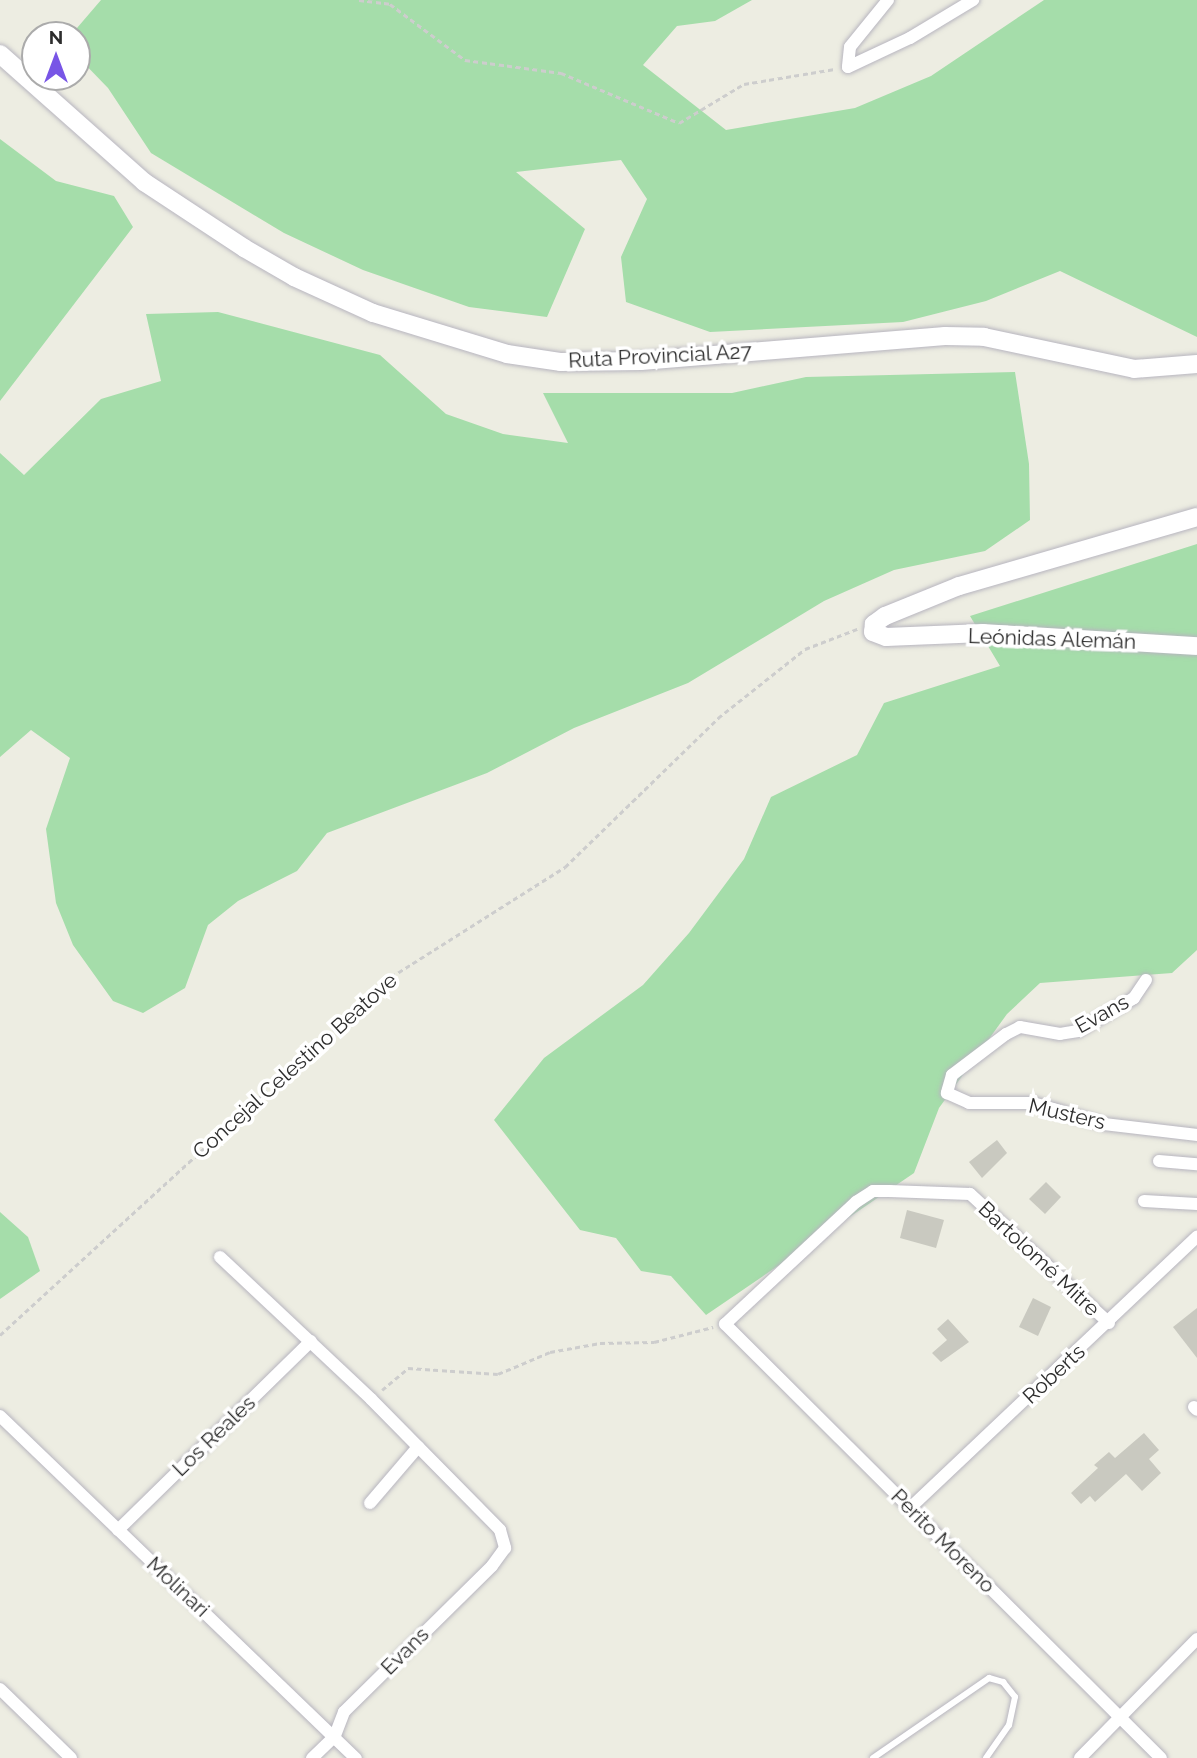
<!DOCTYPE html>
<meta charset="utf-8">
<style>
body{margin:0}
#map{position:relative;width:1197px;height:1758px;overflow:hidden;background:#edede2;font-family:Raleway,sans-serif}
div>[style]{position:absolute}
.green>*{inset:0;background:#a5ddaa}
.building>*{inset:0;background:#c9c9c0}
.path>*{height:2.5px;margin-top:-1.25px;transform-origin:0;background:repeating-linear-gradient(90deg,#cdcdcd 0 5px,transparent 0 8.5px)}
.roads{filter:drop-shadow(0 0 2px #b7b5bf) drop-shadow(0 0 2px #b7b5bf)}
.lane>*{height:6px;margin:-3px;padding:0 3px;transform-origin:3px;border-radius:3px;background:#fff}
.street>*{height:12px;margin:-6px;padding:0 6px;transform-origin:6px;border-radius:6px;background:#fff}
.secondary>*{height:18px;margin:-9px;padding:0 9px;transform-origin:9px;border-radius:9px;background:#fff}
span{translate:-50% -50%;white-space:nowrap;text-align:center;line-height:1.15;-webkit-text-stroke:7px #fff;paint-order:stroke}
.street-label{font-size:21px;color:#2d2d2d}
.north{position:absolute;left:21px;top:21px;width:70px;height:70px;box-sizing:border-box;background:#fff;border:2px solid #ababab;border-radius:50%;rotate:0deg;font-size:19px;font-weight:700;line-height:28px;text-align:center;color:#2d2d2d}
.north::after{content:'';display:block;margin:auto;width:24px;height:32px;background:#7855e6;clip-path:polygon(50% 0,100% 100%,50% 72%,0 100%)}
</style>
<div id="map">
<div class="green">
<i style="clip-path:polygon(101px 0,752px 0,715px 21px,677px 26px,643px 65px,726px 130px,855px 108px,931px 76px,1044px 0,1197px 0,1197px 337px,1060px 271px,986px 301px,903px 322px,710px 332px,626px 302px,621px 257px,647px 199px,621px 160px,516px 172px,585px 229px,547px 317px,469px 307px,363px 270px,284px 233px,151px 153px,108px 88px,77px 56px,77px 35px,71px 35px)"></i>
<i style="clip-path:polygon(0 139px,56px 181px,114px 196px,133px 227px,0 401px)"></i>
<i style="clip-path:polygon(218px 312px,380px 355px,446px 414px,503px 434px,568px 443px,543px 393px,732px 393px,806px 377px,1015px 372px,1029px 464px,1030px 520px,985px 551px,894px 570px,824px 601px,688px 683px,574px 728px,487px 773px,327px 833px,297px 871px,238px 901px,208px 925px,185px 988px,143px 1013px,113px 1001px,73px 945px,56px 903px,46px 829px,70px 758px,31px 730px,0 757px,0 453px,24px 475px,101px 399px,161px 381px,146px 314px)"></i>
<i style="clip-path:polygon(1197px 544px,1197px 950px,1172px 973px,1040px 983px,1007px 1014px,939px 1108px,914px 1173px,706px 1315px,671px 1276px,641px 1271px,616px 1238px,580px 1230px,494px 1120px,544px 1058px,643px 985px,689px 933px,744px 859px,771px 797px,857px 755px,884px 703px,1000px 666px,970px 616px)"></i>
<i style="clip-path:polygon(0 1212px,28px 1237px,40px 1271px,0 1299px)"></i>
</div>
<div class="building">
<i style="clip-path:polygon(997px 1140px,1007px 1153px,982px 1178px,969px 1162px)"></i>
<i style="clip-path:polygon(1046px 1182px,1061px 1197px,1045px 1214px,1029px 1199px)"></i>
<i style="clip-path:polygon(907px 1210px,944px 1220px,936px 1248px,900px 1238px)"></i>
<i style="clip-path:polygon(1033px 1298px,1051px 1307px,1038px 1336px,1019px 1327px)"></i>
<i style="clip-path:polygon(1197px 1308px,1197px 1358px,1173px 1327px)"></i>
<i style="clip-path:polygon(948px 1319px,969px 1342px,941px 1362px,932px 1353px,947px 1340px,937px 1329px)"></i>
<i style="clip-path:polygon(1144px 1433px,1159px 1450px,1149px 1459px,1161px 1473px,1142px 1491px,1126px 1474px,1095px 1502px,1090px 1496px,1081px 1504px,1071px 1493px,1098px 1468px,1094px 1465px,1109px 1452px,1115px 1458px)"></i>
</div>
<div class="path">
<i style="left:359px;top:0;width:31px;rotate:7deg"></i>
<i style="left:390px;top:4px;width:94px;rotate:36.7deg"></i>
<i style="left:465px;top:60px;width:97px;rotate:7.7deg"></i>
<i style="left:561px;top:73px;width:128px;rotate:23deg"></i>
<i style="left:679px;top:123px;width:76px;rotate:-31deg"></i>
<i style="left:744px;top:84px;width:92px;rotate:-9.4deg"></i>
<i style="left:0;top:1335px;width:530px;rotate:-42.48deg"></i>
<i style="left:391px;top:977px;width:206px;rotate:-32.3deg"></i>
<i style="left:565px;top:867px;width:214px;rotate:-44.2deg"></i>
<i style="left:718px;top:718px;width:111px;rotate:-38.4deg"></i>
<i style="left:805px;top:649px;width:56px;rotate:-21deg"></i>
<i style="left:382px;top:1390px;width:34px;rotate:-40deg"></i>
<i style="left:408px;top:1368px;width:90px;rotate:3.8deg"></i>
<i style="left:498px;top:1374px;width:56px;rotate:-22.9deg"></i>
<i style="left:550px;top:1352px;width:51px;rotate:-10.2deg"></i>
<i style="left:600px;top:1343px;width:54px;rotate:-1.1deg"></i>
<i style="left:654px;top:1342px;width:61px;rotate:-14.3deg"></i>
</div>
<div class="roads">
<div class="lane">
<i style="left:873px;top:1758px;width:141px;rotate:-34.6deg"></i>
<i style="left:989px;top:1678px;width:15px;rotate:16deg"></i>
<i style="left:1003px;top:1682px;width:19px;rotate:51deg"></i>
<i style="left:1015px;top:1697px;width:29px;rotate:102deg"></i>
<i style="left:1009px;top:1725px;width:40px;rotate:124.9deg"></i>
</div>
<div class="street">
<i style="left:888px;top:0;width:60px;rotate:129deg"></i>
<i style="left:850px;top:47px;width:20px;rotate:96deg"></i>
<i style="left:848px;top:67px;width:68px;rotate:-25.1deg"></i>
<i style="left:910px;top:38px;width:74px;rotate:-31.1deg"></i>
<i style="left:1146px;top:980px;width:22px;rotate:124deg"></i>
<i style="left:1134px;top:998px;width:65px;rotate:149.5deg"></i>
<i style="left:1078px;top:1031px;width:18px;rotate:171deg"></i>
<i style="left:1060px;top:1034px;width:41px;rotate:-170.1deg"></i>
<i style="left:1020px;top:1027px;width:16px;rotate:153deg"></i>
<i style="left:1006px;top:1034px;width:68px;rotate:142.8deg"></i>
<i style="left:952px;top:1075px;width:19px;rotate:106deg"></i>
<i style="left:947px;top:1093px;width:24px;rotate:24deg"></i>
<i style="left:969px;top:1103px;width:64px"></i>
<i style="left:1033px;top:1103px;width:74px;rotate:16.5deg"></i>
<i style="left:1104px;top:1124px;width:94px;rotate:6.7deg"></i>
<i style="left:1159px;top:1161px;width:38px;rotate:5deg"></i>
<i style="left:1144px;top:1201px;width:53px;rotate:3.2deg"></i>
<i style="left:220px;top:1257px;width:207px;rotate:43.2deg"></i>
<i style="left:371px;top:1399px;width:184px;rotate:45.4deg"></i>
<i style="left:500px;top:1530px;width:19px;rotate:74deg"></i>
<i style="left:505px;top:1548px;width:22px;rotate:126deg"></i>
<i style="left:492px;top:1566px;width:208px;rotate:135.4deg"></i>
<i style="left:344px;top:1712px;width:26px;rotate:111deg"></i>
<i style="left:335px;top:1736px;width:32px;rotate:136deg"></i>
<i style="left:1109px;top:1323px;width:190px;rotate:-137.1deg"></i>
<i style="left:970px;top:1194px;width:81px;rotate:-177.9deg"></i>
<i style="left:889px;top:1191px;width:16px;rotate:180deg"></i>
<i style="left:873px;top:1191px;width:20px;rotate:147deg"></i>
<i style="left:856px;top:1202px;width:179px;rotate:137deg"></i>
<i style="left:725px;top:1324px;width:615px;rotate:44.87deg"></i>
<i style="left:1194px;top:1407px;width:4px;rotate:45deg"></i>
<i style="left:0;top:1416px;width:494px;rotate:43.9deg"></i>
<i style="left:370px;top:1503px;width:74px;rotate:-49.4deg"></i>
<i style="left:910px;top:1508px;width:395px;rotate:-43.4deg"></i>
<i style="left:118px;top:1530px;width:270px;rotate:-44.4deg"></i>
<i style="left:0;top:1689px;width:99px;rotate:44.2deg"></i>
<i style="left:1080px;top:1758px;width:167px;rotate:-45.5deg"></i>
</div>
<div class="secondary">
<i style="left:0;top:54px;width:193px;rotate:41.6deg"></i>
<i style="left:144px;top:182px;width:120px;rotate:33.4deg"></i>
<i style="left:244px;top:248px;width:58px;rotate:30.1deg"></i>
<i style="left:294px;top:277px;width:87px;rotate:24.5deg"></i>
<i style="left:373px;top:313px;width:140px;rotate:17deg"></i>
<i style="left:507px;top:354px;width:55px;rotate:8.4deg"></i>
<i style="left:561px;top:362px;width:80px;rotate:-0.7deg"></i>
<i style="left:641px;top:361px;width:305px;rotate:-4.7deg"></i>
<i style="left:945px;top:336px;width:39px;rotate:1deg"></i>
<i style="left:984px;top:337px;width:153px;rotate:12deg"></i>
<i style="left:1134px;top:369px;width:63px;rotate:-4.5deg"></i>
<i style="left:1197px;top:517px;width:248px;rotate:163.8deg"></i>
<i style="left:959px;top:586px;width:80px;rotate:157.9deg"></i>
<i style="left:885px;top:616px;width:14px;rotate:144deg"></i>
<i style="left:874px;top:624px;width:8px;rotate:97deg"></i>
<i style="left:873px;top:632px;width:14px;rotate:21deg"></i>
<i style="left:886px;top:637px;width:97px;rotate:-2.4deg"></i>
<i style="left:983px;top:633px;width:214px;rotate:3.5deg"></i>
</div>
</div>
<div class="street-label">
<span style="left:660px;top:356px;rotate:-3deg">Ruta Provincial A27</span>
<span style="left:1052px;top:639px;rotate:2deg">Leónidas Alemán</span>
<span style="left:1102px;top:1014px;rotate:-29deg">Evans</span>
<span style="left:295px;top:1066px;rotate:-42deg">Concejal Celestino Beatove</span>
<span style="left:1067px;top:1114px;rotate:13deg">Musters</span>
<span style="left:1039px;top:1259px;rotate:43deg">Bartolomé Mitre</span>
<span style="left:1054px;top:1374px;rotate:-43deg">Roberts</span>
<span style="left:214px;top:1436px;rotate:-44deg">Los Reales</span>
<span style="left:943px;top:1541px;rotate:45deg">Perito Moreno</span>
<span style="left:178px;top:1587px;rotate:43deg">Molinari</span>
<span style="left:405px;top:1651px;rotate:-45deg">Evans</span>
</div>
<div class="north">N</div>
</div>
